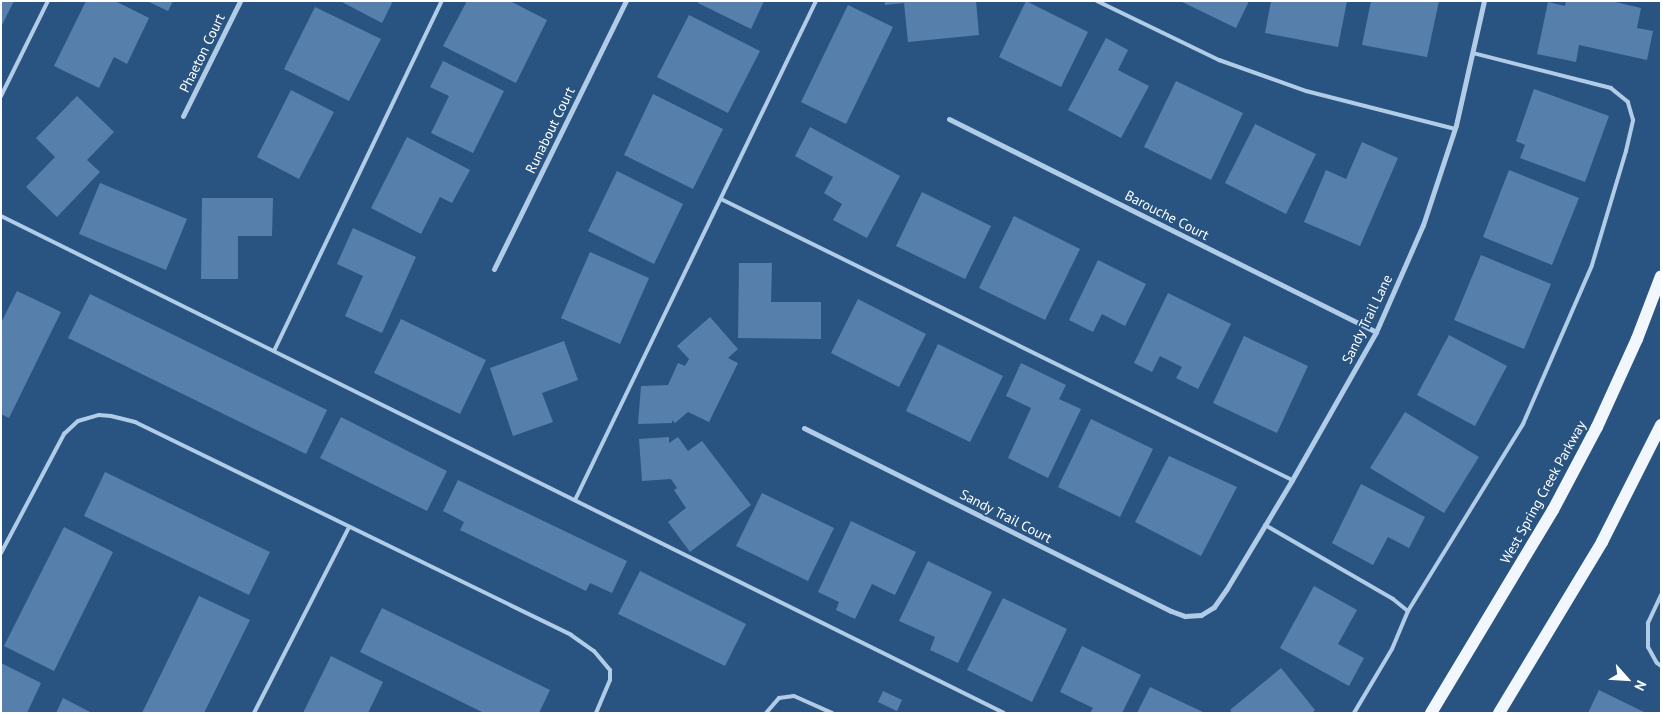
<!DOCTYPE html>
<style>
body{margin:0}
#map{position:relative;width:1662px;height:714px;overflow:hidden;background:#295481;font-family:"PT Sans",sans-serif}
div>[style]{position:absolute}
.building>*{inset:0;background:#5680ab}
.lane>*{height:4px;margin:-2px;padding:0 2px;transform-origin:2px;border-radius:2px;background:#b1cce6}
.street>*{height:5px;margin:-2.5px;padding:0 2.5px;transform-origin:2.5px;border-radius:2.5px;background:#b1cce6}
.primary>*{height:12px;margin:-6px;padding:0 6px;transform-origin:6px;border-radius:6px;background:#f2f7fd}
span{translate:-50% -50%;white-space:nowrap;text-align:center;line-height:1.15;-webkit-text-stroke:4px #295481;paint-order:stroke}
.street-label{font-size:14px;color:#fff}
.frame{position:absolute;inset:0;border:2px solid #fff;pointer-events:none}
.north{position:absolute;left:1602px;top:654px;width:50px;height:50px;-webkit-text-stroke:4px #295481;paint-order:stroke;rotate:116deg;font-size:14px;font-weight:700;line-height:20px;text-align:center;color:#fff}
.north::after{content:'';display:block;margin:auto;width:18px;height:22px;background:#fff;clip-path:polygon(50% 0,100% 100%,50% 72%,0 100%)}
</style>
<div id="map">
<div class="building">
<i style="clip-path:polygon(1px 1px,14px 1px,1px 27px)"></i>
<i style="clip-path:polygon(86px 1px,115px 1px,149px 18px,127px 64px,114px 57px,99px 88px,54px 66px)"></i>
<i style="clip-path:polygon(147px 1px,173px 1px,168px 11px)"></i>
<i style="clip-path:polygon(340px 1px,393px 1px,382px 23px)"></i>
<i style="clip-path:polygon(467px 1px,510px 1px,547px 20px,516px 83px,443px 46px)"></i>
<i style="clip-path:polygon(699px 1px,764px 1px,751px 29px,698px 3px)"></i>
<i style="clip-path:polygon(885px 1px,976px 1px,979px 35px,908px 42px,904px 3px,885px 5px)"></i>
<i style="clip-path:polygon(1026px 1px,1088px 32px,1061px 87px,999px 57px)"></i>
<i style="clip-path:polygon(1180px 1px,1249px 1px,1236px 28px)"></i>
<i style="clip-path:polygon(1271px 1px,1347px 1px,1338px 47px,1265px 33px)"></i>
<i style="clip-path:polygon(1371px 1px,1439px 1px,1427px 57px,1362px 45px)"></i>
<i style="clip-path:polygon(1566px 1px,1611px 1px,1641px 8px,1637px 28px,1653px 31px,1647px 60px,1579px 45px,1576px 62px,1537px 54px,1548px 2px,1565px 6px)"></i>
<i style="clip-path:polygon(848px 5px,893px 27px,846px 124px,801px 102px)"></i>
<i style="clip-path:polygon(315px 7px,381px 39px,349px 101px,284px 69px)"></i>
<i style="clip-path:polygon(689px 15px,760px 51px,728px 113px,657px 77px)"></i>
<i style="clip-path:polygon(1106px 38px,1128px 50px,1118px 70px,1149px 86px,1121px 138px,1068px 110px)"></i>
<i style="clip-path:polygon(443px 61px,504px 91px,473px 153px,431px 133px,449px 96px,430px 87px)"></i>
<i style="clip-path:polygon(1176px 81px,1243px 113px,1211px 180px,1144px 147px)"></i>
<i style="clip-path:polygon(1534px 89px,1609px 116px,1585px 182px,1520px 158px,1525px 145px,1516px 141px)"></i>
<i style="clip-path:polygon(291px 90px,334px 112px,299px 179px,257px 157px)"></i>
<i style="clip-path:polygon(653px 94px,723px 129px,693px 189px,624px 155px)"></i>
<i style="clip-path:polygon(77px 96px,114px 132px,87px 160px,100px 172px,57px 217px,26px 187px,55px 157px,36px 138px)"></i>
<i style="clip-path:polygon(1255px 124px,1316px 154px,1286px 214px,1225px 183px)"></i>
<i style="clip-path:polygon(810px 127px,900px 176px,867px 238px,833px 220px,842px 204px,824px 193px,833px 177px,795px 156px)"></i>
<i style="clip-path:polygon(407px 137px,470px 170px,452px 203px,440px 197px,421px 234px,371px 208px)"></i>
<i style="clip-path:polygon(1362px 142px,1398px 158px,1360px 246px,1304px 222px,1326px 170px,1346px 179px)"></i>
<i style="clip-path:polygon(1509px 170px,1579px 198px,1552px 265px,1483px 237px)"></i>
<i style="clip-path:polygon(617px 171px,683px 204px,654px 264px,588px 231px)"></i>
<i style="clip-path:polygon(100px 183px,187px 219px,166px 270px,79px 234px)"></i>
<i style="clip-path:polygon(922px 192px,991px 226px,965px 279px,896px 246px)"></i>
<i style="clip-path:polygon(202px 198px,273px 198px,272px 236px,238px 236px,238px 279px,201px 279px)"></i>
<i style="clip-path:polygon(1014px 216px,1080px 249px,1045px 320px,979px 288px)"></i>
<i style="clip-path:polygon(353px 228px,416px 257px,382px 333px,345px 316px,363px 276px,337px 264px)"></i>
<i style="clip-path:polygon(590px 252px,649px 278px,620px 344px,561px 318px)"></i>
<i style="clip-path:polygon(1481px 255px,1551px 284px,1524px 349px,1454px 320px)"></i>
<i style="clip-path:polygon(1098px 260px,1146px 284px,1125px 326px,1102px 314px,1093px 332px,1069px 320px)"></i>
<i style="clip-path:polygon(739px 263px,772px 263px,771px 302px,821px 302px,821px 339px,738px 338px)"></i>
<i style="clip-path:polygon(17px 291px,61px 312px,9px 418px,1px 414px,1px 323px)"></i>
<i style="clip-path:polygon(1168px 293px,1231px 324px,1198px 389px,1176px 378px,1182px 367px,1160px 356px,1152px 372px,1134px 363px)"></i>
<i style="clip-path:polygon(90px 294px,327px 410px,306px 454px,68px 338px)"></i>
<i style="clip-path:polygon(858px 299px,926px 334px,899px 387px,831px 353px)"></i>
<i style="clip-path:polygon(710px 317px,738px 349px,728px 358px,738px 363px,709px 422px,688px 412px,675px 423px,672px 420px,672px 423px,638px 424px,641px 386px,668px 385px,678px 363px,685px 366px,689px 359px,677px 346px)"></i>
<i style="clip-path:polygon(401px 319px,486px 360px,460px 414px,374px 373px)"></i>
<i style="clip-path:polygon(1449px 335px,1507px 366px,1475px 426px,1417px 395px)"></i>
<i style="clip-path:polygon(1244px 336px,1308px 366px,1277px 433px,1213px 403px)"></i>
<i style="clip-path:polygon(564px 341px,578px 380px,542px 393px,553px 422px,513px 436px,490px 368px)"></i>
<i style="clip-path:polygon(938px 344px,1003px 376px,970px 442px,906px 411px)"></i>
<i style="clip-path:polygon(1021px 363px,1066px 385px,1059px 399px,1081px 409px,1048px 478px,1008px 458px,1031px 408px,1006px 396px)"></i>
<i style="clip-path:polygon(1405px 412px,1479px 457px,1444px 513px,1370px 468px)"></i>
<i style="clip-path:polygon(341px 417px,447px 471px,427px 511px,320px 458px)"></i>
<i style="clip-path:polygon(1091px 419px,1153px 449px,1120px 517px,1058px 487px)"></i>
<i style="clip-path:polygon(669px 437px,669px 443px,678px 437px,688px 451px,702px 441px,751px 505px,690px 552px,668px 522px,686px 508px,674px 490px,677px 488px,671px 479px,642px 481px,639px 439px)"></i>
<i style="clip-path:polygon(1169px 456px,1237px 487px,1201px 556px,1135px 522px)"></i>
<i style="clip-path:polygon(105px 472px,270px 552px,249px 595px,84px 516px)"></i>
<i style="clip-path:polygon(458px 480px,627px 561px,612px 593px,590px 583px,586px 591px,460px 530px,464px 522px,443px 511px)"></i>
<i style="clip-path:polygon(1361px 484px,1425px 517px,1409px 548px,1388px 537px,1373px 565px,1332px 543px)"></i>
<i style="clip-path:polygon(762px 493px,834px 528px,808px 581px,736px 546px)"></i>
<i style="clip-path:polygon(851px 521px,916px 552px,895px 595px,872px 584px,855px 619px,836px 610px,839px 602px,818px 592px)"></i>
<i style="clip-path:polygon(64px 527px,113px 552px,54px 671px,4px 646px)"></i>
<i style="clip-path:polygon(928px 561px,992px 592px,958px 663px,930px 650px,935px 637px,899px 621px)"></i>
<i style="clip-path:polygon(640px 571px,746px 624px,725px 666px,618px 614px)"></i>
<i style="clip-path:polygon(1314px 586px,1357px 610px,1338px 644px,1364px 658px,1349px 686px,1280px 648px)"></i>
<i style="clip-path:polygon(199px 596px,250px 620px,204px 713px,142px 713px)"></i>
<i style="clip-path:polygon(1003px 598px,1067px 629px,1032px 702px,967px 670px)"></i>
<i style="clip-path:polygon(382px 608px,550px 690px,539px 713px,484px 713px,360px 652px)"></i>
<i style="clip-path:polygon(1082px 646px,1141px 675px,1122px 713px,1090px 713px,1093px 708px,1060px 692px)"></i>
<i style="clip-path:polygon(331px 656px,383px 682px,368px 713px,303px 713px)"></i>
<i style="clip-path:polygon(1px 663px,41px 683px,27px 713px,1px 713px)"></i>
<i style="clip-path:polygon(1281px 668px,1315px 710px,1312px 713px,1232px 713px,1230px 710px)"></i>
<i style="clip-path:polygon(1150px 687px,1205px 713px,1137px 713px)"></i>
<i style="clip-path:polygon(1599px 690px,1646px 713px,1588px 713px)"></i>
<i style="clip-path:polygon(883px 691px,902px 700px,897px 711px,878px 702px)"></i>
<i style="clip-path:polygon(63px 698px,92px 713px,56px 713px)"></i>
</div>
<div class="lane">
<i style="left:1097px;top:1px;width:136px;rotate:25.8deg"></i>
<i style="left:1219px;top:60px;width:92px;rotate:19.6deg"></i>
<i style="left:1306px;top:91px;width:154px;rotate:14.3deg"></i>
<i style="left:1px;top:96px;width:106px;rotate:-63.7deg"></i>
<i style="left:721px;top:199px;width:636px;rotate:26.2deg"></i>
<i style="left:1px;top:216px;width:1119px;rotate:26.36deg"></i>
<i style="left:274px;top:351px;width:388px;rotate:-64.4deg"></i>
<i style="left:575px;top:500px;width:554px;rotate:-64.22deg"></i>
<i style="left:1265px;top:525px;width:148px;rotate:30deg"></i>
<i style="left:1393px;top:599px;width:19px;rotate:39deg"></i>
<i style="left:1408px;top:611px;width:41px;rotate:112.8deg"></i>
<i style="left:1392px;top:649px;width:74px;rotate:120.7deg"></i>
<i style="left:1px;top:553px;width:135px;rotate:-62.1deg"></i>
<i style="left:64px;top:434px;width:19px;rotate:-43deg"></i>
<i style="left:78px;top:421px;width:22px;rotate:-16deg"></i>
<i style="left:99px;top:415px;width:12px;rotate:5deg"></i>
<i style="left:111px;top:416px;width:25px;rotate:14deg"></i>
<i style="left:135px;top:422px;width:485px;rotate:26deg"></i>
<i style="left:571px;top:635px;width:28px;rotate:35deg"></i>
<i style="left:594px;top:651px;width:25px;rotate:50deg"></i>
<i style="left:610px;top:670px;width:10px;rotate:90deg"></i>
<i style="left:610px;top:680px;width:36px;rotate:113deg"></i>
<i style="left:1661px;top:595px;width:31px;rotate:115deg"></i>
<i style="left:1648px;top:623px;width:24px;rotate:90deg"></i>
<i style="left:1648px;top:647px;width:18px;rotate:61deg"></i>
<i style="left:1657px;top:663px;width:5px;rotate:37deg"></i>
<i style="left:1408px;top:611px;width:220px;rotate:-58.4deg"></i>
<i style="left:1523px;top:424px;width:173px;rotate:-66.5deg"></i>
<i style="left:1592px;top:265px;width:119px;rotate:-73.4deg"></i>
<i style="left:1626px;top:151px;width:32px;rotate:-77deg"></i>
<i style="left:1633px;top:120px;width:19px;rotate:-106deg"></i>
<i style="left:1628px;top:102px;width:22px;rotate:-141deg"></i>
<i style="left:1611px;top:88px;width:142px;rotate:-165.8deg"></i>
<i style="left:254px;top:713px;width:209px;rotate:-62.9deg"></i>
<i style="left:766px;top:713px;width:20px;rotate:-49deg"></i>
<i style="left:779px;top:698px;width:15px;rotate:-8deg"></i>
<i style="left:794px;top:696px;width:42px;rotate:24.1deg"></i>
</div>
<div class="street">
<i style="left:183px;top:116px;width:128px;rotate:-63.6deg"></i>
<i style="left:949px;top:119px;width:477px;rotate:26.5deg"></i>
<i style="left:494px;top:269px;width:299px;rotate:-63.8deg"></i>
<i style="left:804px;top:428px;width:410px;rotate:26.5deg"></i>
<i style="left:1171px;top:611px;width:15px;rotate:20deg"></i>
<i style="left:1185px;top:616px;width:16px;rotate:-4deg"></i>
<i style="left:1201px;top:615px;width:15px;rotate:-32deg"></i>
<i style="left:1214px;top:607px;width:21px;rotate:-55deg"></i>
<i style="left:1226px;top:590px;width:128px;rotate:-59deg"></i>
<i style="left:1292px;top:480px;width:170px;rotate:-60.4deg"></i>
<i style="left:1376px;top:332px;width:117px;rotate:-66.3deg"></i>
<i style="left:1423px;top:225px;width:105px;rotate:-71.7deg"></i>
<i style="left:1456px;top:125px;width:127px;rotate:-77.3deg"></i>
</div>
<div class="primary">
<i style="left:1431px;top:713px;width:237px;rotate:-59deg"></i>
<i style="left:1553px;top:510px;width:94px;rotate:-62.1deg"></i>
<i style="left:1597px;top:427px;width:97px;rotate:-65.6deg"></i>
<i style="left:1637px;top:339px;width:67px;rotate:-69.1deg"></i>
<i style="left:1499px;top:713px;width:200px;rotate:-58.9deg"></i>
<i style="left:1602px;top:542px;width:131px;rotate:-63.2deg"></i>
</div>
<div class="street-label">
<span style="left:202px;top:53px;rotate:-64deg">Phaeton Court</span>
<span style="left:550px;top:130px;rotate:-64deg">Runabout Court</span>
<span style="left:1167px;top:215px;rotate:27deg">Barouche Court</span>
<span style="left:1367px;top:319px;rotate:-64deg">Sandy Trail Lane</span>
<span style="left:1543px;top:492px;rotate:-61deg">West Spring Creek Parkway</span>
<span style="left:1006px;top:516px;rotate:27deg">Sandy Trail Court</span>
</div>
<div class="frame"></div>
<div class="north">N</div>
</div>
